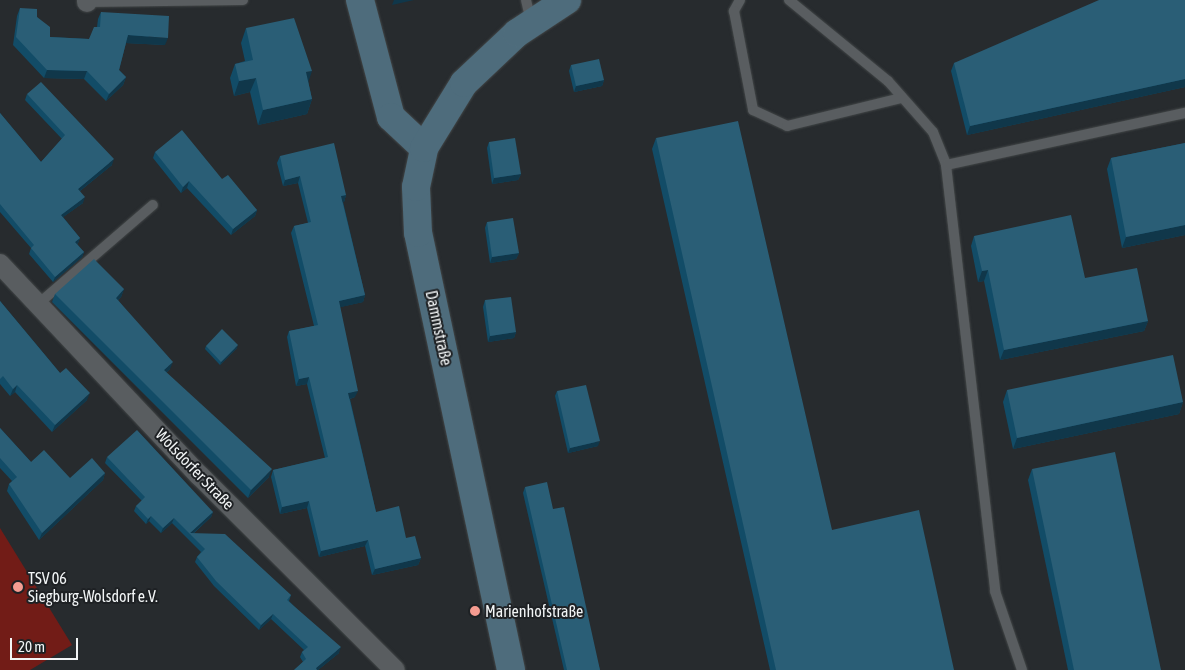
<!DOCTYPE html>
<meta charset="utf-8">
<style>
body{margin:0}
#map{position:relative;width:1185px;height:670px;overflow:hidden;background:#272b2e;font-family:"Asap Condensed",sans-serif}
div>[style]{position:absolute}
.green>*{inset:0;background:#721c17}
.roads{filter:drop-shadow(0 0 1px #424647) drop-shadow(0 0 1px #424647)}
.lane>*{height:10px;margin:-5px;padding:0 5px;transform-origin:5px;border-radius:5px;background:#595d60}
.street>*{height:20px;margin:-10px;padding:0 10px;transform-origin:10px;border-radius:10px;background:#595d60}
.secondary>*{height:28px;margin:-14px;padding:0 14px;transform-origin:14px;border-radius:14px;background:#4e6c7c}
.wall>*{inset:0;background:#124c67}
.shaded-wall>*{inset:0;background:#10374a}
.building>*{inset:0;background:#2a5e76}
.dots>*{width:14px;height:14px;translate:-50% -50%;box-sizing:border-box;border:2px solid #1e2124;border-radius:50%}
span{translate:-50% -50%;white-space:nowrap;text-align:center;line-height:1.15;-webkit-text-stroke:4px #1e2124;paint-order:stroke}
.street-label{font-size:16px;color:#f2f5f6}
.poi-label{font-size:16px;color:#f2f5f6}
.left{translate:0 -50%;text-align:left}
.scale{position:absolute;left:10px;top:638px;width:68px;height:22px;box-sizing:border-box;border:2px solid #f2f5f6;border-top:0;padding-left:6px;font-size:15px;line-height:18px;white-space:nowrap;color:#f2f5f6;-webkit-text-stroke:4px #1e2124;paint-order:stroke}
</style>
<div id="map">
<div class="green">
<i style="clip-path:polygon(0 528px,72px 645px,30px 670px,0 670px)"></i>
</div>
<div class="roads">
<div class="lane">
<i style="left:526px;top:0;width:22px;rotate:77deg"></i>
<i style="left:740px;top:0;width:13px;rotate:119deg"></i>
<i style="left:734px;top:11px;width:101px;rotate:79.1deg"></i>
<i style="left:753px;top:110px;width:38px;rotate:25deg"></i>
<i style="left:787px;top:126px;width:117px;rotate:-13.8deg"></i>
<i style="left:789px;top:0;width:128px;rotate:39.3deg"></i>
<i style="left:888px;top:81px;width:68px;rotate:48.6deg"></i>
<i style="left:933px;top:132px;width:35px;rotate:68deg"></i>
<i style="left:946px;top:165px;width:429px;rotate:83.4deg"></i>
<i style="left:995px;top:591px;width:83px;rotate:71.1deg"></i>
<i style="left:87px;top:2px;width:156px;rotate:-0.7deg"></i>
<i style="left:946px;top:165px;width:245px;rotate:-12.3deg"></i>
<i style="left:37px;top:305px;width:153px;rotate:-40.8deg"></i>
</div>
<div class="street">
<i style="left:87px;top:2px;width:2px;rotate:-90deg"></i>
<i style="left:0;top:264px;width:291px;rotate:46.7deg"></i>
<i style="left:200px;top:476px;width:275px;rotate:44.9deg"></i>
</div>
<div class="secondary">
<i style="left:360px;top:0;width:121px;rotate:75.2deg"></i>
<i style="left:391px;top:117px;width:45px;rotate:43.2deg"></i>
<i style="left:511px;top:670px;width:447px;rotate:-102deg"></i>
<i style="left:418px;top:233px;width:46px;rotate:-92.5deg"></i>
<i style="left:416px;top:187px;width:40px;rotate:-78deg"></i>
<i style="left:424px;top:148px;width:76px;rotate:-58.4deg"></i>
<i style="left:464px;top:83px;width:73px;rotate:-43.3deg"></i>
<i style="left:517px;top:33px;width:60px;rotate:-33.4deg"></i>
</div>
</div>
<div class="wall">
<i style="clip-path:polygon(1185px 0,1185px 87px,967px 135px,951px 71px,954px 63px)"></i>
<i style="clip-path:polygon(20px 8px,37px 17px,50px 37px,89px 39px,97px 27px,98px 19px,101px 12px,165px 45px,126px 43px,119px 70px,126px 77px,123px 85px,106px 101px,84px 79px,44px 78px,13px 45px,17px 16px)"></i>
<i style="clip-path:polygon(246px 28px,308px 81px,312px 99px,307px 114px,258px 125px,250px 92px,234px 96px,230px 78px,235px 64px,245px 61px,241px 43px)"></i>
<i style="clip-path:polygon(571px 65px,604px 80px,602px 86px,574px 92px,569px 71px)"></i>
<i style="clip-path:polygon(27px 94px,112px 165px,80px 191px,83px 203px,63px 217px,80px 238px,78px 243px,77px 244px,84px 252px,82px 257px,53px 282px,29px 254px,31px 248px,0 212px,0 113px,41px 162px,62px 139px,25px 100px)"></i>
<i style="clip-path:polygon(656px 138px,832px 530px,954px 670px,770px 670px,652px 149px)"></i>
<i style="clip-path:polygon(489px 142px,521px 174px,518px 180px,492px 184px,487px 148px)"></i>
<i style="clip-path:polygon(1185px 143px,1185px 235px,1122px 248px,1107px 169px,1111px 158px)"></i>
<i style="clip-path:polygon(155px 152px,222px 179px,257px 210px,255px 216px,231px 235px,187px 188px,181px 193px,153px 158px)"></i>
<i style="clip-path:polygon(280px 156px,346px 195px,344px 202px,343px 202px,365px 295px,363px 302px,340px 307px,355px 397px,350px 399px,376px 512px,406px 538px,421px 558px,418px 565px,372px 575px,365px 546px,319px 557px,307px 508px,280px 514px,271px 477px,273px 470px,325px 458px,307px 384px,296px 386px,287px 337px,289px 331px,314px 326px,291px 233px,294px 226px,308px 223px,298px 183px,283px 186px,277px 163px)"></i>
<i style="clip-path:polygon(487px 222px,519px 253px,516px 259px,490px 263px,485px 228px)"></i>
<i style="clip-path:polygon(974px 236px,1085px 278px,1148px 321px,1144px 331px,1000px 360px,984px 281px,978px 282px,971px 246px)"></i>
<i style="clip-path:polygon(124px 289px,121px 297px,118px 300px,170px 369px,166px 373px,269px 477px,248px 498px,52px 302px,55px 294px)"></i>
<i style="clip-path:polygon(485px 300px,516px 332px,514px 338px,488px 342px,483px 307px)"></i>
<i style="clip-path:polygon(0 301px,60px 373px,87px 400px,52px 432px,15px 392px,10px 396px,0 384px)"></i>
<i style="clip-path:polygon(206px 346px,237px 348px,220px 365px,205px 349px)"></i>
<i style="clip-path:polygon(1007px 390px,1183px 402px,1179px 414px,1013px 449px,1003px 402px)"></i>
<i style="clip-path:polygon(557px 391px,598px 446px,568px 453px,555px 396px)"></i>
<i style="clip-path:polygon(0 428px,31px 462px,70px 478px,105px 473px,103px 480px,39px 540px,7px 491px,9px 484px,12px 481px,0 468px)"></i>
<i style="clip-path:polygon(107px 457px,213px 512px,211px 517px,193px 534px,291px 595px,289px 601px,339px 653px,318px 670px,294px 670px,303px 662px,300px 657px,302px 652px,304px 650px,271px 619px,259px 630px,214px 586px,195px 562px,197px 557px,201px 552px,172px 523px,161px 533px,149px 521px,146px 524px,134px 511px,136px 506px,142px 501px,105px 463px)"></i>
<i style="clip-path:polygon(1032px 469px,1161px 670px,1068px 670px,1028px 480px)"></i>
<i style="clip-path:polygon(525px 487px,553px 509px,600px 670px,564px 670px,523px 493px)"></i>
</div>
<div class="shaded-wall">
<i style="clip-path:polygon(394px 0,414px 0,392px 5px)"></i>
<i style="clip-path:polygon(128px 35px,168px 38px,165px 45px,125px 43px)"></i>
<i style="clip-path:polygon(47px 70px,87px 71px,84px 79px,44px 78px)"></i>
<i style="clip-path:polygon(312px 71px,307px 86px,306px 72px)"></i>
<i style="clip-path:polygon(126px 77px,123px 85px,106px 101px,109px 94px)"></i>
<i style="clip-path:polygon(256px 78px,250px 92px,234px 96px,239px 81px)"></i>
<i style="clip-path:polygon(1185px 79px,1185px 87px,967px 135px,970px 126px)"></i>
<i style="clip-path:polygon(604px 80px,602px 86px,574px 92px,576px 86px)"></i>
<i style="clip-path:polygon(312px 99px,307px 114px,258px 125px,263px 110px)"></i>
<i style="clip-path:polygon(114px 159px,112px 165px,76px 194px,78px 189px)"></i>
<i style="clip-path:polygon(521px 174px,518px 180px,492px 184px,494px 178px)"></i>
<i style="clip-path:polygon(300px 176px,298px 183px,283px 186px,285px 180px)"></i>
<i style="clip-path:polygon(189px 181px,187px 188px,181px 193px,183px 187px)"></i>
<i style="clip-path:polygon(346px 195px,344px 202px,339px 203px,341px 196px)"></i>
<i style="clip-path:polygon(85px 197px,83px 203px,59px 220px,61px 215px)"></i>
<i style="clip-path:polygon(257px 210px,255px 216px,231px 235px,233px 229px)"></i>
<i style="clip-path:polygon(1185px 225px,1185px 235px,1122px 248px,1126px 237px)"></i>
<i style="clip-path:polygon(80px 238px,78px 243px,73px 248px,75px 242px)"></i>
<i style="clip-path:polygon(84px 252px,82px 257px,53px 282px,55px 277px)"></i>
<i style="clip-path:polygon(519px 253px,516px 259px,490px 263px,492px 257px)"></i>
<i style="clip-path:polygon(988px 270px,984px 281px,978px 282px,982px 271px)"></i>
<i style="clip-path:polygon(124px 289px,121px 297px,113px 305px,116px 298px)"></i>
<i style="clip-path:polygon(365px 295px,363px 302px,337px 308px,339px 301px)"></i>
<i style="clip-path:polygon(1148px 321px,1144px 331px,1000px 360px,1004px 350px)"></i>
<i style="clip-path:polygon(516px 332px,514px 338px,488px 342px,490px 336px)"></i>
<i style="clip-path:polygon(238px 345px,237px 348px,220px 365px,221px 362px)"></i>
<i style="clip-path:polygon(173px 362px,170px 369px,161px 378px,164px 370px)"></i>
<i style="clip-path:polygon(309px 377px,307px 384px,296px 386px,299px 379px)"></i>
<i style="clip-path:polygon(17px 385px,15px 392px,10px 396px,13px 389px)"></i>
<i style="clip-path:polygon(358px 391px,355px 397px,346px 400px,348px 393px)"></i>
<i style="clip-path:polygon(90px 393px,87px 400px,52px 432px,55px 425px)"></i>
<i style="clip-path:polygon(1183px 402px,1179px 414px,1013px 449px,1017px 438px)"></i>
<i style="clip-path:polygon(600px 441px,598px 446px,568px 453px,570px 448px)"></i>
<i style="clip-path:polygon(272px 469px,269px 477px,248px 498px,251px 490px)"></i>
<i style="clip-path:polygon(105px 473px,103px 480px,39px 540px,42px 533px)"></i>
<i style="clip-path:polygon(309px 501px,307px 508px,280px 514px,282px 507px)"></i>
<i style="clip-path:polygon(213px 512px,211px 517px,191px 535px,190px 533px)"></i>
<i style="clip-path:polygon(151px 516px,149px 521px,146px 524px,148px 519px)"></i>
<i style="clip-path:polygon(174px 518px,172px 523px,161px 533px,163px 528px)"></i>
<i style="clip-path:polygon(368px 540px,365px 546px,319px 557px,321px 551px)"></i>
<i style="clip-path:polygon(421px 558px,418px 565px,372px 575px,375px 569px)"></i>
<i style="clip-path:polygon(273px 614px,271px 619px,259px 630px,261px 625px)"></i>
<i style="clip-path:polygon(341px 647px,339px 653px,318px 670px,315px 670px,316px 668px)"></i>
</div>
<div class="building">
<i style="clip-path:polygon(1099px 0,1185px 0,1185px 79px,970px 126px,954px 63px)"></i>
<i style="clip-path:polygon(20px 8px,37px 9px,37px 17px,50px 27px,50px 37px,89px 39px,94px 27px,100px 27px,101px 12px,169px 16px,168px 38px,128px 35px,119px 70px,126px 77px,109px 94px,87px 71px,47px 70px,16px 37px)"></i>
<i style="clip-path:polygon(294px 18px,312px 71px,306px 72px,312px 99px,263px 110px,256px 78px,239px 81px,235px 64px,253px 60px,246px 28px)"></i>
<i style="clip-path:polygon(599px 59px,604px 80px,576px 86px,571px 65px)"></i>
<i style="clip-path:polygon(41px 82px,114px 159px,78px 189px,85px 197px,61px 215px,80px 238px,75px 242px,84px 252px,55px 277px,31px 248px,34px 245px,0 204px,0 113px,41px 162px,65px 135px,27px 94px)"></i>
<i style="clip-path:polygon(738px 121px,832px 530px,919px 510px,954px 670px,776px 670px,656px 138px)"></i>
<i style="clip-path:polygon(182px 130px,222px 179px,228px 175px,257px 210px,233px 229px,189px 181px,183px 187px,155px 152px)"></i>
<i style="clip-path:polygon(515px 138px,521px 174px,494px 178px,489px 142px)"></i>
<i style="clip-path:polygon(334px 143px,346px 195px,341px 196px,365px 295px,339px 301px,358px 391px,348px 393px,376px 512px,399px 506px,406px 538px,415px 536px,421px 558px,375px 569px,368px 540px,321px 551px,309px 501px,282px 507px,273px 470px,328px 457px,309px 377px,299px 379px,289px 331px,318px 325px,294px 226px,311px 222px,300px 176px,285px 180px,280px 156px)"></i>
<i style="clip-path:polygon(1185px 143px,1185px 225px,1126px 237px,1111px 158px)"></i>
<i style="clip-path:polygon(1071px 215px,1085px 278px,1137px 268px,1148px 321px,1004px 350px,988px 270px,982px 271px,974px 236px)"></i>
<i style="clip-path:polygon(513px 218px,519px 253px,492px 257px,487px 222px)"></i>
<i style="clip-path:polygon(94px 259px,124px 289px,116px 298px,173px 362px,164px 370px,272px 469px,251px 490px,55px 294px)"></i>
<i style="clip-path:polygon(511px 297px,516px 332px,490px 336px,485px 300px)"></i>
<i style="clip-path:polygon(0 301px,60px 373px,66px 368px,90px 393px,55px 425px,17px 385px,13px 389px,3px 376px,0 379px)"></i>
<i style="clip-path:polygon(222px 329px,238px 345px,221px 362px,206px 346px)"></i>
<i style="clip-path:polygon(1173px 355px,1183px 402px,1017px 438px,1007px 390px)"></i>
<i style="clip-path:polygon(586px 385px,600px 441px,570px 448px,557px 391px)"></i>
<i style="clip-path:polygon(0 428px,31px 462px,44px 450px,70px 478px,92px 458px,105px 473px,42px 533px,9px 484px,17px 477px,0 458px)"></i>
<i style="clip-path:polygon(137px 430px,213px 512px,190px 533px,225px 534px,291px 595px,287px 600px,341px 647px,316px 668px,317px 670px,294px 670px,306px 659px,302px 652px,308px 647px,273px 614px,261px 625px,216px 581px,197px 557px,205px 549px,174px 518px,163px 528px,151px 516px,148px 519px,136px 506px,145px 497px,107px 457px)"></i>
<i style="clip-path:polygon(1115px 452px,1161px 670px,1074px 670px,1032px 469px)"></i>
<i style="clip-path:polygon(547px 482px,553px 509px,564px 507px,600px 670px,567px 670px,525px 487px)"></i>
</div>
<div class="dots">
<i style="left:18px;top:587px;background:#f59c91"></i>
<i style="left:475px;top:611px;background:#f59c91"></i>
</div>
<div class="street-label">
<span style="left:439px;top:328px;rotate:78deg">Dammstraße</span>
<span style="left:195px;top:469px;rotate:46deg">Wolsdorfer Straße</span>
</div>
<div class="poi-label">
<span class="left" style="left:28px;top:587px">TSV 06<br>Siegburg-Wolsdorf e.V.</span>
<span class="left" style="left:485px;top:611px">Marienhofstraße</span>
</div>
<div class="scale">20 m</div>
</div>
